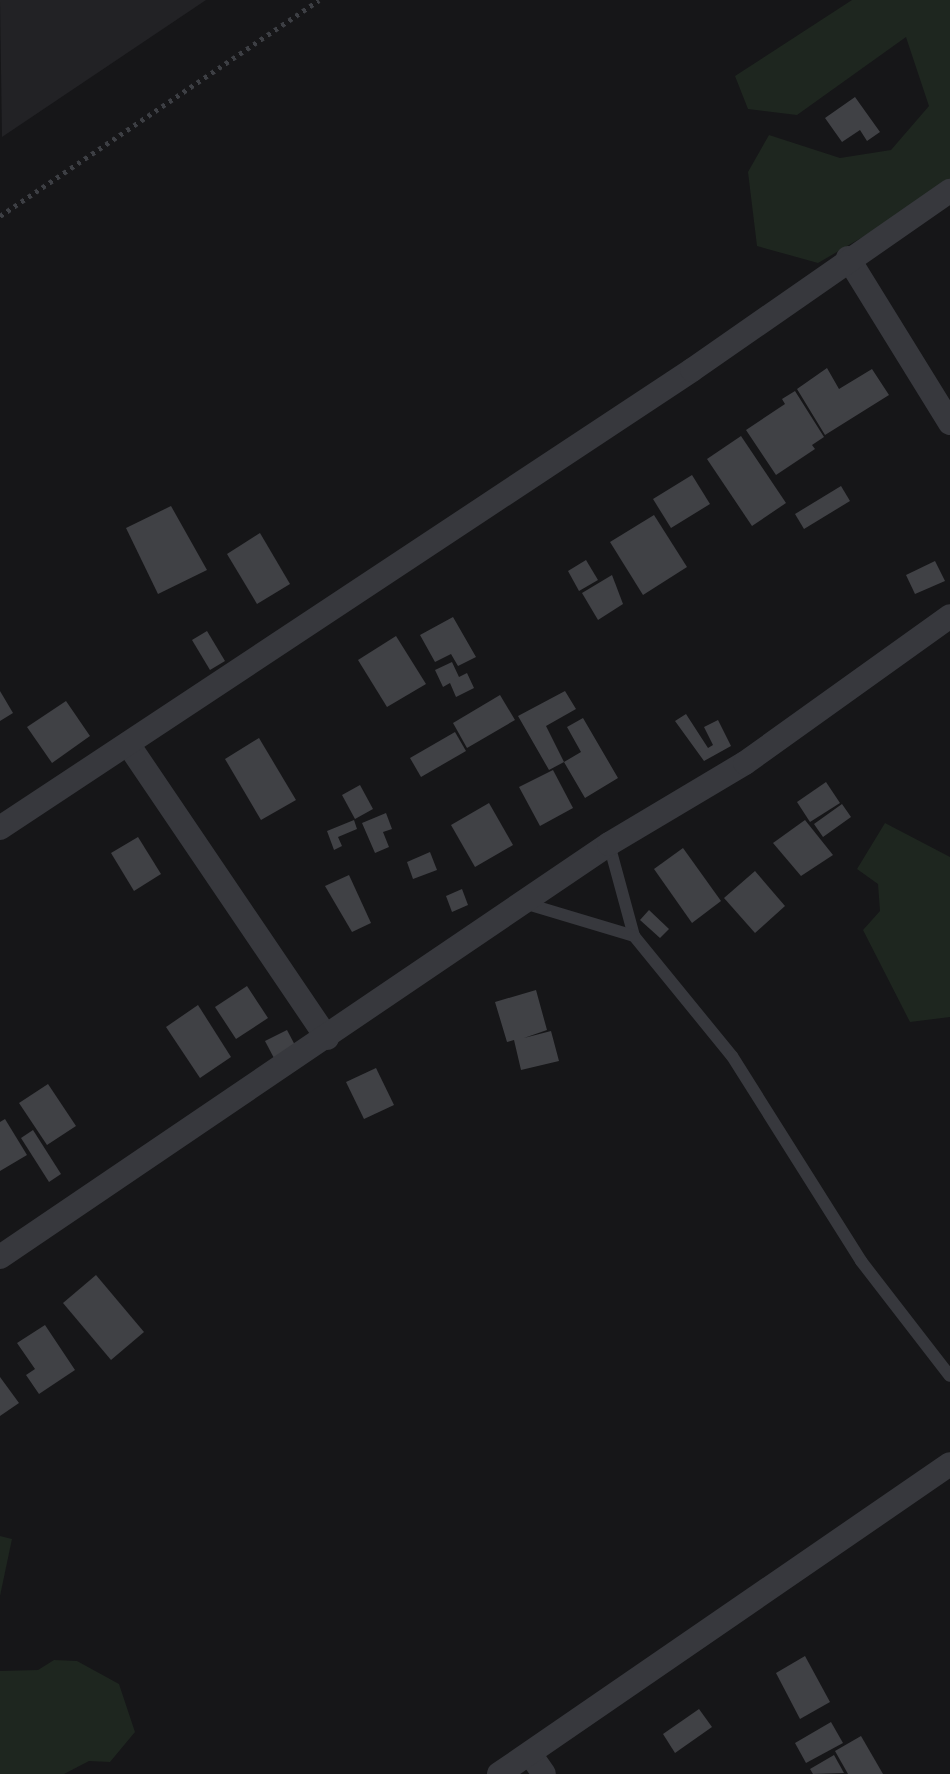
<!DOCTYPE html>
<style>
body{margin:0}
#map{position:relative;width:950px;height:1774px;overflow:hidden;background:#161618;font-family:"PT Sans Narrow",sans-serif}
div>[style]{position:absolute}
.built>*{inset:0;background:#222225}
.green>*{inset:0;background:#1e261f}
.building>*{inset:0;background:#404145}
.path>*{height:4.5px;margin-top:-2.25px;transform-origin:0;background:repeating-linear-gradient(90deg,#3d3f44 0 3.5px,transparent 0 8.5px)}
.service>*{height:12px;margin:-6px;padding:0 6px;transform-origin:6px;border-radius:6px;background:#37383d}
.minor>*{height:24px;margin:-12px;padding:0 12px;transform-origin:12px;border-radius:12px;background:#37383d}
span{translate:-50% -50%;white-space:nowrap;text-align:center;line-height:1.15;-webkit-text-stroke:6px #111113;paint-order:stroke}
</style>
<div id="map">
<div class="built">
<i style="clip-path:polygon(0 0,206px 0,2px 137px)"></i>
</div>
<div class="green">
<i style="clip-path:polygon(852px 0,950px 0,950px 186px,818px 263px,757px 246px,748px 172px,769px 135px,840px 158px,891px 150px,929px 106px,906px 37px,797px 115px,748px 109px,735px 76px)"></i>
<i style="clip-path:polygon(885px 823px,950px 857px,950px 1017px,910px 1022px,863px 930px,880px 911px,878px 884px,857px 869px)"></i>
<i style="clip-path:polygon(0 1536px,12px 1539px,0 1596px)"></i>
<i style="clip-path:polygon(54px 1660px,77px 1661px,119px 1684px,135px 1732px,110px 1762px,89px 1761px,64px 1774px,0 1774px,0 1671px,38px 1670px)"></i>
</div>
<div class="building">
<i style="clip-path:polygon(855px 97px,880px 132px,867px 141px,860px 130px,842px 142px,825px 118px)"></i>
<i style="clip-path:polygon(827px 368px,839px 389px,872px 369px,889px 395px,825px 435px,797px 389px)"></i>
<i style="clip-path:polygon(795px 391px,824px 437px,812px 445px,815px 449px,776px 475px,746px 430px,785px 404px,782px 399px)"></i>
<i style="clip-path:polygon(741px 436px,786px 503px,752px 526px,707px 459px)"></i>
<i style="clip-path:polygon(692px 475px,710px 504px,671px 528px,653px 499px)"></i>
<i style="clip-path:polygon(841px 486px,850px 501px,804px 529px,795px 514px)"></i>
<i style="clip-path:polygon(171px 506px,207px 570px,158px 594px,126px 528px)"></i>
<i style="clip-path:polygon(654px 515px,687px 567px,643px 595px,610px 542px)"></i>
<i style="clip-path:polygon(260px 533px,290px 584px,257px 604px,227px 554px)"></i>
<i style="clip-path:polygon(586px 560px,598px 580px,579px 591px,568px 571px)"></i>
<i style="clip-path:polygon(935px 561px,945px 581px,915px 594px,906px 575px)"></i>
<i style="clip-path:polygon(612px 575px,623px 604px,598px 620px,582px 593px)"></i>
<i style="clip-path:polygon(453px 617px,476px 657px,458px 666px,451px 654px,435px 662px,420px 635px)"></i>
<i style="clip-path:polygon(207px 631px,225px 661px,210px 670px,192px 640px)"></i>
<i style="clip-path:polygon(396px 636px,426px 684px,387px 707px,358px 660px)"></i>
<i style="clip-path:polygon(452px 662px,459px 677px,467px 673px,474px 688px,456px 697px,450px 683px,443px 687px,435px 670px)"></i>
<i style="clip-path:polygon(0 691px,13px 713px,0 721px)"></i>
<i style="clip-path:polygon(565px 691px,576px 709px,546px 726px,564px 762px,581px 752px,567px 727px,583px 718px,618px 778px,585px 798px,564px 762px,549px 770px,518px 716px)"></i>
<i style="clip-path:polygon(500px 695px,515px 720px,467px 748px,453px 723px)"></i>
<i style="clip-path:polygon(66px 701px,90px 736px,52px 763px,27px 727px)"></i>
<i style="clip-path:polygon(686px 714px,708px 748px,713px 745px,704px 727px,718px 720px,731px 746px,704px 761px,675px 721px)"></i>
<i style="clip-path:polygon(455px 732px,466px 751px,421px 777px,410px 758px)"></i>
<i style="clip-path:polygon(259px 738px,296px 800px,261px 820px,225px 759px)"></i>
<i style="clip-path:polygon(553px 770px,573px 808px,540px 826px,519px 787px)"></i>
<i style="clip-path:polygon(826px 782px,840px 803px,810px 822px,797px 802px)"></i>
<i style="clip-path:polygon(360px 785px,373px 809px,355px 819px,342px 795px)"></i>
<i style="clip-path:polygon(489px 803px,513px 845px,475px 867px,451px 825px)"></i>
<i style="clip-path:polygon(842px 804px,851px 817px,823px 837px,814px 824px)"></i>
<i style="clip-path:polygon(386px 813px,392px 829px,383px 832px,389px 847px,375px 853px,362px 823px)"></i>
<i style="clip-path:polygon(354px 820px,357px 829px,338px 837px,342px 846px,334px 850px,327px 831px)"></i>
<i style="clip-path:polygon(805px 820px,833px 855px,801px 876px,773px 843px)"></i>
<i style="clip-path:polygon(138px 837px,161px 874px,134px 891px,111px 853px)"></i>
<i style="clip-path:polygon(683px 848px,721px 901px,692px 923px,654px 869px)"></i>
<i style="clip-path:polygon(430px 852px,437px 870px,413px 879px,407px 862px)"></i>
<i style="clip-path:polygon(755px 871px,785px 906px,755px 933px,724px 898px)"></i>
<i style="clip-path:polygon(349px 875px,371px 923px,352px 932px,325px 886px)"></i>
<i style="clip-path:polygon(462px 889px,468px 905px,452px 912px,446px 896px)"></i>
<i style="clip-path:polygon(649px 910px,669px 929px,660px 938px,640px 920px)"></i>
<i style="clip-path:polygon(247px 986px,268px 1018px,236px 1039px,215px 1007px)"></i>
<i style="clip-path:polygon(536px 990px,547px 1030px,524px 1038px,551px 1031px,559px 1061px,521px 1070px,514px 1040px,507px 1042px,495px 1002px)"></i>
<i style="clip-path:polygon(198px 1005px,231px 1057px,200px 1078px,166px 1027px)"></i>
<i style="clip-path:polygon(287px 1030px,297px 1049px,275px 1060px,265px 1041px)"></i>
<i style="clip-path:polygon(376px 1068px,394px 1105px,364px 1119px,346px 1082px)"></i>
<i style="clip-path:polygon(48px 1084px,76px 1126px,47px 1145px,19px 1103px)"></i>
<i style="clip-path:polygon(5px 1119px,27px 1155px,0 1171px,0 1122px)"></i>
<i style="clip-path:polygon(33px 1130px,61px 1174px,49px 1182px,21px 1138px)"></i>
<i style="clip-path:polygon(96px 1275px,144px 1332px,111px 1360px,63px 1303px)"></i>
<i style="clip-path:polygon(45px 1325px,75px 1370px,39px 1394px,26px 1375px,35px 1369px,17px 1343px)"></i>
<i style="clip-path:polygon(0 1377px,19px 1403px,0 1416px)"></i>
<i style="clip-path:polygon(805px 1656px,830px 1702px,800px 1719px,776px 1673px)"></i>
<i style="clip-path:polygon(699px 1709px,712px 1727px,675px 1753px,663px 1734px)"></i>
<i style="clip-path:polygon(831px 1722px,843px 1743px,806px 1763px,795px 1743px)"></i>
<i style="clip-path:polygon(861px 1736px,883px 1774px,848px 1774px,835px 1751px)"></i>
<i style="clip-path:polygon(834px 1755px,844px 1773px,813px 1774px,810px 1769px)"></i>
</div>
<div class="path">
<i style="left:0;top:216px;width:385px;rotate:-34.1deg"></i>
</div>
<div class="service">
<i style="left:609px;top:844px;width:95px;rotate:74.8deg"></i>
<i style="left:634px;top:936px;width:155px;rotate:50.8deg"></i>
<i style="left:732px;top:1056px;width:242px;rotate:57.8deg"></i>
<i style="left:861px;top:1261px;width:145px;rotate:52.3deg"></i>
<i style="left:524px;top:903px;width:115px;rotate:16.7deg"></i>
</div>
<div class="minor">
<i style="left:848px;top:258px;width:194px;rotate:58.3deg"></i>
<i style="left:128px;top:744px;width:355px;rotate:55.9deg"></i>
<i style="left:0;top:828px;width:830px;rotate:-33.5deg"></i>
<i style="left:692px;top:370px;width:314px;rotate:-34.8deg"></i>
<i style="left:0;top:1257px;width:736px;rotate:-34.14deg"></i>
<i style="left:609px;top:844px;width:158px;rotate:-30.8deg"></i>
<i style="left:745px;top:763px;width:252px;rotate:-35.6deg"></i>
<i style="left:530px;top:1754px;width:24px;rotate:55deg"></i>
<i style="left:499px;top:1774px;width:547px;rotate:-34.5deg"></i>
</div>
</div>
